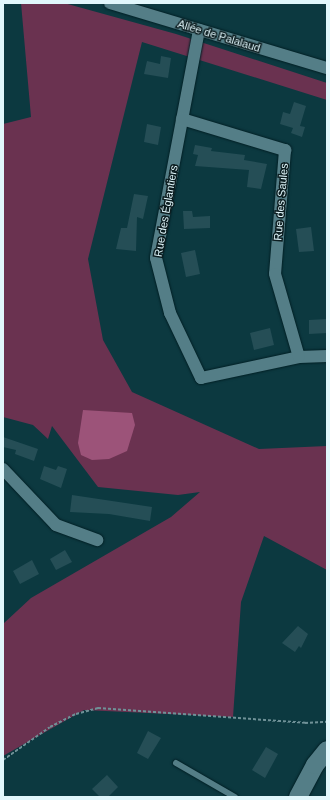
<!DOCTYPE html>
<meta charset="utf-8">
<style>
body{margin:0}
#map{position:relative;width:330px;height:800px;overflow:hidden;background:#0c3940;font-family:Arial,sans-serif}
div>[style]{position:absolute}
.green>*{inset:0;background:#6a3250}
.water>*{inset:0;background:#9c5379}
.building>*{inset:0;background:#254e56}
.path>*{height:2px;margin-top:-1px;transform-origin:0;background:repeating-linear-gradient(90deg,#6f9197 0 3px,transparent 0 5px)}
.roads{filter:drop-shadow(0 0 1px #001f24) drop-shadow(0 0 1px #001f24)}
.lane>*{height:6px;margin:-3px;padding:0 3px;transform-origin:3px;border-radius:3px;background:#547e87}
.street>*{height:12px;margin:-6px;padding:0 6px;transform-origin:6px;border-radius:6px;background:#547e87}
.secondary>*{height:18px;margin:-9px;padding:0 9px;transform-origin:9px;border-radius:9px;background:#547e87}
span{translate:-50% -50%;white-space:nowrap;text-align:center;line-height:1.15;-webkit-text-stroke:3px #0c1d20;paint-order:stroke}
.street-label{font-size:11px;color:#e1f7fc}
.frame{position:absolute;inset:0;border:4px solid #e1f7fc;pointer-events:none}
</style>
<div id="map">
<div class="green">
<i style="clip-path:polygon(21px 3px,64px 3px,176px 34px,327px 83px,327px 100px,142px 42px,88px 259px,103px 340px,132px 392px,259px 449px,327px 446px,327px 570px,264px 536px,241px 602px,233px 717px,84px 710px,3px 756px,3px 624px,31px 598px,171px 517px,200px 492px,178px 495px,98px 487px,52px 426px,48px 439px,33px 425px,3px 417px,3px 124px,31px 117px)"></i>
</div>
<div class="water">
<i style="clip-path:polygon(83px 410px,132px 413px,135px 425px,127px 451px,109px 459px,92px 460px,81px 455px,78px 443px)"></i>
</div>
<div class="building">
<i style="clip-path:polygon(161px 56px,171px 58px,168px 78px,144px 74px,147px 61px,160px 64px)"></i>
<i style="clip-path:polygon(294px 102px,306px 106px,300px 126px,305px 127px,302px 137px,291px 133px,293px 128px,280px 124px,283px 112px,290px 114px)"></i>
<i style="clip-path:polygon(147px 124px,161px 127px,158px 145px,144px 142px)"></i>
<i style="clip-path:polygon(195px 145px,212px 148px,211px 151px,245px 155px,244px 160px,267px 164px,261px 189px,247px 187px,249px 170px,195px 166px,198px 155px,193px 154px)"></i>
<i style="clip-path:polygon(134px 194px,148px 196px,143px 219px,137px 217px,136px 251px,116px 249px,121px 228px,127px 228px)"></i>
<i style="clip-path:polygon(183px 211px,192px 211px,193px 217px,210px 216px,210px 228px,184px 229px)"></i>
<i style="clip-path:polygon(311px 227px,314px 251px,299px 252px,296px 229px)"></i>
<i style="clip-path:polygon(195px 250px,200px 274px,186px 277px,181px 253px)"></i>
<i style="clip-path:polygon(327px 319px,327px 333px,309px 334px,309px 320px)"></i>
<i style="clip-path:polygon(270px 328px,274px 345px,254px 350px,250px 333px)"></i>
<i style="clip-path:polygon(3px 437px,38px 449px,34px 461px,15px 454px,16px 450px,3px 447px)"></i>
<i style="clip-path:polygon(44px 466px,56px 470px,58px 466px,67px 469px,61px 488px,40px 479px)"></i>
<i style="clip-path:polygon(72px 495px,152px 507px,150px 521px,109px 514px,70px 512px)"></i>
<i style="clip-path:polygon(65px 550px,72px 562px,56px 570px,50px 559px)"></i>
<i style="clip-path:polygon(32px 560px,39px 574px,20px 584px,13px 571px)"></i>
<i style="clip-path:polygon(298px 626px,308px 634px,301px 648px,299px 646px,295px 652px,282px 643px)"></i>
<i style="clip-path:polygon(148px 731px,161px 738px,148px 759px,137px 753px)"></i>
<i style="clip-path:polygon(266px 747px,278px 754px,265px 778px,252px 770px)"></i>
<i style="clip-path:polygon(107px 775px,118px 787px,108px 797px,100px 797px,92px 789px)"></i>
</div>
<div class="path">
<i style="left:3px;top:760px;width:57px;rotate:-35.1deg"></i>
<i style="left:50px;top:727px;width:29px;rotate:-27deg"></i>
<i style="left:76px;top:714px;width:23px;rotate:-15deg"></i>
<i style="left:98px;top:708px;width:208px;rotate:4.1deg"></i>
<i style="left:305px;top:723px;width:22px;rotate:-3deg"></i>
</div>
<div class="roads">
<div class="lane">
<i style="left:176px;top:763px;width:68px;rotate:30deg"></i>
</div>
<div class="street">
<i style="left:110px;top:3px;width:227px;rotate:16.7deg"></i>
<i style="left:199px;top:30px;width:232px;rotate:100.7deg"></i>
<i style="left:156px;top:258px;width:57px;rotate:75.7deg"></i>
<i style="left:170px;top:313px;width:72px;rotate:64.5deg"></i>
<i style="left:201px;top:378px;width:100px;rotate:-12.1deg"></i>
<i style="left:299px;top:357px;width:28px;rotate:-2deg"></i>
<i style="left:182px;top:119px;width:108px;rotate:16.8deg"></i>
<i style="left:285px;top:150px;width:124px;rotate:94.6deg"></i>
<i style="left:275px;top:274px;width:86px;rotate:73.9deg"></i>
<i style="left:3px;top:469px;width:77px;rotate:46.6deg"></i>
<i style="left:56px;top:525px;width:44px;rotate:20.1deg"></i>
</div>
<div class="secondary">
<i style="left:298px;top:797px;width:36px;rotate:-62deg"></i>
<i style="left:315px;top:765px;width:19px;rotate:-51deg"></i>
</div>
</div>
<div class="street-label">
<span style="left:219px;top:36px;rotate:17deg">Allée de Palalaud</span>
<span style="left:281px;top:202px;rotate:-85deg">Rue des Saules</span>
<span style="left:166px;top:211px;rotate:-80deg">Rue des Églantiers</span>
</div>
<div class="frame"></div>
</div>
